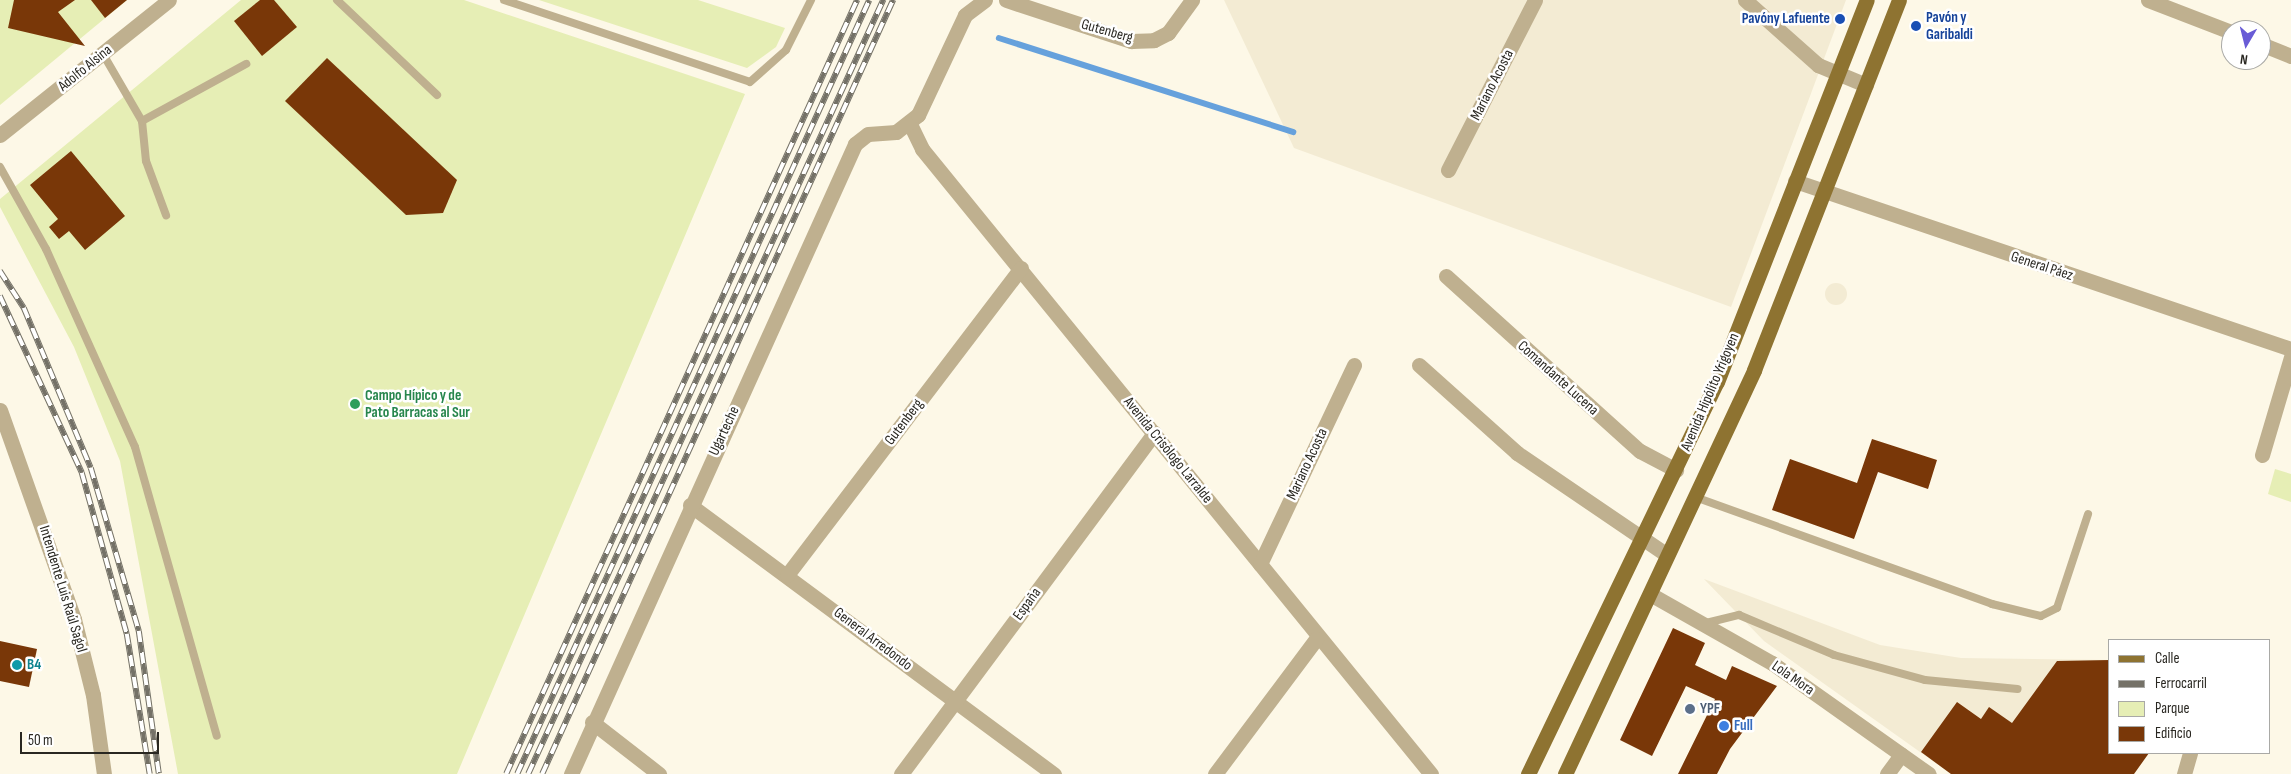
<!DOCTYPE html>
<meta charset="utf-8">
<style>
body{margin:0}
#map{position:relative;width:2291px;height:774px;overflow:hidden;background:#fdf8e7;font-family:"Sofia Sans Condensed",sans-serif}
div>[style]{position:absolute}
.built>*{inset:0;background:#f3ebd3}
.round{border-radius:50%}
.green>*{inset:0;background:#e6eeb5}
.stream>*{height:5.5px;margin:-2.75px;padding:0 2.75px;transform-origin:2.75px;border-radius:2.75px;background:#66a1dc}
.building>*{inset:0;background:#793708}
.lane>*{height:8px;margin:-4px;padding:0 4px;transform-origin:4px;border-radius:4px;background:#bfb08f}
.street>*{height:15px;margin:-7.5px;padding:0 7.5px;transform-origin:7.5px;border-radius:7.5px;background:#bfb08f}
.primary>*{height:15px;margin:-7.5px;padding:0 7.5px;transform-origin:7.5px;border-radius:7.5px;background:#8e7331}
.rail>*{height:5.5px;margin-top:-2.75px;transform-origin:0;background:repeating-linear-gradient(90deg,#fff 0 11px,#747167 0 22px);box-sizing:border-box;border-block:1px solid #747167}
.dots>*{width:14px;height:14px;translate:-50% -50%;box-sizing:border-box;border:2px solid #fff;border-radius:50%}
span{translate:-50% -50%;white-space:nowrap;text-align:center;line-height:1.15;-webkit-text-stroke:5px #fff;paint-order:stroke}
.transit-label{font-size:15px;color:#164399;font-weight:700}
.left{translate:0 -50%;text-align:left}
.right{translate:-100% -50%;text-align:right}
.street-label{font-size:15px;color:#292721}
.leisure-label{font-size:15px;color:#27864d;font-weight:700}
.culture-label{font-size:15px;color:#0d838f;font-weight:700}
.service-label{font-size:15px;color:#4e5e75;font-weight:700}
.shop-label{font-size:15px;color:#366cbe;font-weight:700}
.legend{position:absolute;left:2108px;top:639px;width:162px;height:115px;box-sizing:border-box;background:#fff;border:1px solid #a9a9a6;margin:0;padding:6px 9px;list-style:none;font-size:15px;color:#292721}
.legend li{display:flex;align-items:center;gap:10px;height:25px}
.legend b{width:25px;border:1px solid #a9a9a6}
.north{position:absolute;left:2221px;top:20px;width:50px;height:50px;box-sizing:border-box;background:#fff;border:1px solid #a9a9a6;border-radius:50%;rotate:188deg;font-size:14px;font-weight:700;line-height:20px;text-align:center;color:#292721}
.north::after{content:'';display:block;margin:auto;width:18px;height:22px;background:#695cd6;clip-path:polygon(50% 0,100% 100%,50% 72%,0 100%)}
.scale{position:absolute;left:20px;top:732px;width:139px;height:22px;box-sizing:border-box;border:2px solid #292721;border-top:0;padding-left:6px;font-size:15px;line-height:18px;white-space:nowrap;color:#292721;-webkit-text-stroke:4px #fff;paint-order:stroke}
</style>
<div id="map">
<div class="built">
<i style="clip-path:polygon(1224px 0,1846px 0,1731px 307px,1294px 148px)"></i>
<i class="round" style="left:1825px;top:283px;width:22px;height:22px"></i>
<i style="clip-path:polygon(1704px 579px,1880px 645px,1961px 658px,2110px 660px,2110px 753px,2149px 753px,2134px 774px,1951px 774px,1764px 641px)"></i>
</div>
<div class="green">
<i style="clip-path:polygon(0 0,127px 0,0 105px)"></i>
<i style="clip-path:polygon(241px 0,464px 0,745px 94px,457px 774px,178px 774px,120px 461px,74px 347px,0 207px,0 199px)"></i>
<i style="clip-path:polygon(539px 0,698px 0,785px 28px,776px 47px,747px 68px)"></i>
<i style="clip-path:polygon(2275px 469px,2291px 474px,2291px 502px,2268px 494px)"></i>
</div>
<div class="stream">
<i style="left:999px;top:38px;width:309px;rotate:17.7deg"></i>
</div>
<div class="building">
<i style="clip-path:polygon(14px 0,75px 0,58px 12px,85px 46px,8px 28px)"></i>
<i style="clip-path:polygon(91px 0,127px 0,105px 18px)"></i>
<i style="clip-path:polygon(260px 0,274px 0,297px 27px,262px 56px,234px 21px)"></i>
<i style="clip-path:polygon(327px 58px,457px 180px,443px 213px,406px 215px,285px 101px)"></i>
<i style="clip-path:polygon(71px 151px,125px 216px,85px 250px,69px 231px,59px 239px,49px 227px,58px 219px,30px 185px)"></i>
<i style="clip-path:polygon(1872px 439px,1937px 460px,1928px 489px,1878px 472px,1854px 539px,1772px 510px,1790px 459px,1857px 483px)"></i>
<i style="clip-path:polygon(1673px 628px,1705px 643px,1695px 665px,1726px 680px,1732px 666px,1777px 686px,1730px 749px,1717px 774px,1678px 774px,1715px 699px,1686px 686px,1652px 756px,1620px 740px)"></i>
<i style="clip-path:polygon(0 641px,37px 649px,29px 687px,0 681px)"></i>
<i style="clip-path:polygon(2110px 660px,2110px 753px,2149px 753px,2134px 774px,1951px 774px,1921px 752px,1957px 702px,1981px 719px,1989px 707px,2012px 723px,2057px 661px)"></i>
</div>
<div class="lane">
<i style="left:337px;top:0;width:138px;rotate:43.5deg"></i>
<i style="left:504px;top:0;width:259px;rotate:18.4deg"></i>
<i style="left:750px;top:82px;width:48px;rotate:-41.6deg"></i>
<i style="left:786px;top:50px;width:56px;rotate:-63.4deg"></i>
<i style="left:103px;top:54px;width:78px;rotate:59.8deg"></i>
<i style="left:142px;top:121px;width:40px;rotate:84.3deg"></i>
<i style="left:146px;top:161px;width:58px;rotate:69.7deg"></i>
<i style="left:142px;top:121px;width:119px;rotate:-28.7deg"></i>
<i style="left:0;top:167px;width:94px;rotate:60.7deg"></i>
<i style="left:46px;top:249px;width:217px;rotate:65.8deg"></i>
<i style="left:135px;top:447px;width:300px;rotate:74.2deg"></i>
<i style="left:1695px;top:497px;width:316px;rotate:19.8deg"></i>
<i style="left:1992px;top:604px;width:50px;rotate:13.8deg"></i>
<i style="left:2041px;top:616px;width:18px;rotate:-27deg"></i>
<i style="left:2057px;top:608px;width:99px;rotate:-71.7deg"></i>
<i style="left:1706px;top:623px;width:34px;rotate:-14deg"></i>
<i style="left:1739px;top:615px;width:103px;rotate:22.8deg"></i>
<i style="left:1834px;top:655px;width:94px;rotate:15.4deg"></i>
<i style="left:1925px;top:680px;width:93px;rotate:5.5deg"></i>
</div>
<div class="street">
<i style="left:1006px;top:0;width:132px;rotate:18.2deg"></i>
<i style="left:1131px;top:41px;width:23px;rotate:-2deg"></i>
<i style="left:1154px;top:40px;width:16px;rotate:-27deg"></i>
<i style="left:1168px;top:33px;width:41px;rotate:-54deg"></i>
<i style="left:1745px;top:0;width:98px;rotate:41.7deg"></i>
<i style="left:1818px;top:65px;width:52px;rotate:22.6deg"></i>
<i style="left:2148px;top:0;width:89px;rotate:21.1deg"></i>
<i style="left:2261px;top:44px;width:32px;rotate:22deg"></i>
<i style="left:910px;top:124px;width:28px;rotate:64deg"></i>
<i style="left:922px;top:149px;width:806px;rotate:50.84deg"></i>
<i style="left:0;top:135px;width:216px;rotate:-38.6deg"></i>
<i style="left:1448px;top:170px;width:191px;rotate:-62.9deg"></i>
<i style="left:1795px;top:181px;width:524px;rotate:18.71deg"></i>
<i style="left:1446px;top:276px;width:261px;rotate:42.1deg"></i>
<i style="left:1640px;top:451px;width:41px;rotate:27.8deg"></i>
<i style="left:1419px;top:365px;width:132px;rotate:41.9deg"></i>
<i style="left:1517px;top:453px;width:181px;rotate:34.2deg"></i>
<i style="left:0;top:410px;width:222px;rotate:70.5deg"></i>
<i style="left:74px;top:619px;width:78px;rotate:76deg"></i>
<i style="left:93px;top:695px;width:80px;rotate:82.1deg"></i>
<i style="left:2262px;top:455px;width:102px;rotate:-73.5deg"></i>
<i style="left:690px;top:505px;width:453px;rotate:36.5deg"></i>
<i style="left:1260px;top:564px;width:220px;rotate:-64.7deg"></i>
<i style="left:787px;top:575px;width:386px;rotate:-52.7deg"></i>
<i style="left:1650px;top:594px;width:140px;rotate:29.5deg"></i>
<i style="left:1772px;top:663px;width:192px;rotate:35.3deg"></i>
<i style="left:592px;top:722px;width:85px;rotate:37.8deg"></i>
<i style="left:571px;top:774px;width:691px;rotate:-65.73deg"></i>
<i style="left:855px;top:144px;width:16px;rotate:-38deg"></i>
<i style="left:868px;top:134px;width:28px;rotate:-4deg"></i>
<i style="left:896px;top:132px;width:28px;rotate:-38deg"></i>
<i style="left:918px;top:115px;width:110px;rotate:-64.8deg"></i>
<i style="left:965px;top:15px;width:25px;rotate:-37deg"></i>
<i style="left:901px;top:774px;width:425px;rotate:-53.4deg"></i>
<i style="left:1215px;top:774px;width:169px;rotate:-53.2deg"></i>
<i style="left:1887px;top:774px;width:24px;rotate:-54deg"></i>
<i style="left:2184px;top:774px;width:22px;rotate:-74deg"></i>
</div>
<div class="primary">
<i style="left:1528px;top:774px;width:435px;rotate:-64.3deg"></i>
<i style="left:1717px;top:382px;width:410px;rotate:-68.6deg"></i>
<i style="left:1565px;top:774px;width:446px;rotate:-64.9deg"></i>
<i style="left:1754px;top:370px;width:397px;rotate:-68.6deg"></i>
</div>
<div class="rail">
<i style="left:0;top:271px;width:44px;rotate:57deg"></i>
<i style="left:24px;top:308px;width:173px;rotate:67.3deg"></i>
<i style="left:91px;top:468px;width:170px;rotate:73.6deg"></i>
<i style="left:139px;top:631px;width:144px;rotate:82deg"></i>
<i style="left:0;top:296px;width:195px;rotate:65.1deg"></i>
<i style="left:82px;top:473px;width:167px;rotate:74.4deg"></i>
<i style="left:127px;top:634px;width:142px;rotate:80.7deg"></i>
<i style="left:506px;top:774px;width:850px;rotate:-65.61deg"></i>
<i style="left:517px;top:774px;width:850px;rotate:-65.54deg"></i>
<i style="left:528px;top:774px;width:852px;rotate:-65.36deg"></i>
<i style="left:542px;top:774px;width:850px;rotate:-65.61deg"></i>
</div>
<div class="dots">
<i style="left:1840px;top:19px;background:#1a4fb4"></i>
<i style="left:1916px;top:26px;background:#1a4fb4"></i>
<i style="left:355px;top:404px;background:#2e9e5b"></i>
<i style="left:17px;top:665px;background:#0f9aa8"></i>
<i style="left:1690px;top:709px;background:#5c6f8a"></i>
<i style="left:1724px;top:726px;background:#3f7fe0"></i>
</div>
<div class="transit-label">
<span class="left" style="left:1926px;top:26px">Pavón y<br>Garibaldi</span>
<span class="right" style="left:1830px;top:19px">Pavóny Lafuente</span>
</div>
<div class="street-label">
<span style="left:1107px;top:31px;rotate:16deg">Gutenberg</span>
<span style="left:85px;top:68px;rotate:-39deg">Adolfo Alsina</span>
<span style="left:1492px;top:85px;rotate:-63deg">Mariano Acosta</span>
<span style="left:2042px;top:266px;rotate:18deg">General Páez</span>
<span style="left:1558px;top:378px;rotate:42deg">Comandante Lucena</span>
<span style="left:1710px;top:392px;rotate:-67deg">Avenida Hipólito Yrigoyen</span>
<span style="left:904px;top:422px;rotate:-53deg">Gutenberg</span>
<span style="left:724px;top:431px;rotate:-65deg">Ugarteche</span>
<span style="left:1168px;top:450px;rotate:51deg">Avenida Crisólogo Larralde</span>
<span style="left:1307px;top:464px;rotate:-65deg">Mariano Acosta</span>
<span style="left:63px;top:589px;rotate:73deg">Intendente Luis Raúl Sagol</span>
<span style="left:1027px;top:604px;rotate:-54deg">España</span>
<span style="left:873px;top:639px;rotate:37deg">General Arredondo</span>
<span style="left:1793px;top:678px;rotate:35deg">Lola Mora</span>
</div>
<div class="leisure-label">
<span class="left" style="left:365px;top:404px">Campo Hípico y de<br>Pato Barracas al Sur</span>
</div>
<div class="culture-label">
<span class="left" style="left:27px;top:665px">B4</span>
</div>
<div class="service-label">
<span class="left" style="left:1700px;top:709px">YPF</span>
</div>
<div class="shop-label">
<span class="left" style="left:1734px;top:726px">Full</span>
</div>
<ul class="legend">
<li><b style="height:6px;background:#8e7331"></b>Calle</li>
<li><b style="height:6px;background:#747167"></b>Ferrocarril</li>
<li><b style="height:14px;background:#e6eeb5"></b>Parque</li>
<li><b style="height:14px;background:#793708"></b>Edificio</li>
</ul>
<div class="north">N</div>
<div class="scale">50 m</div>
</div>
